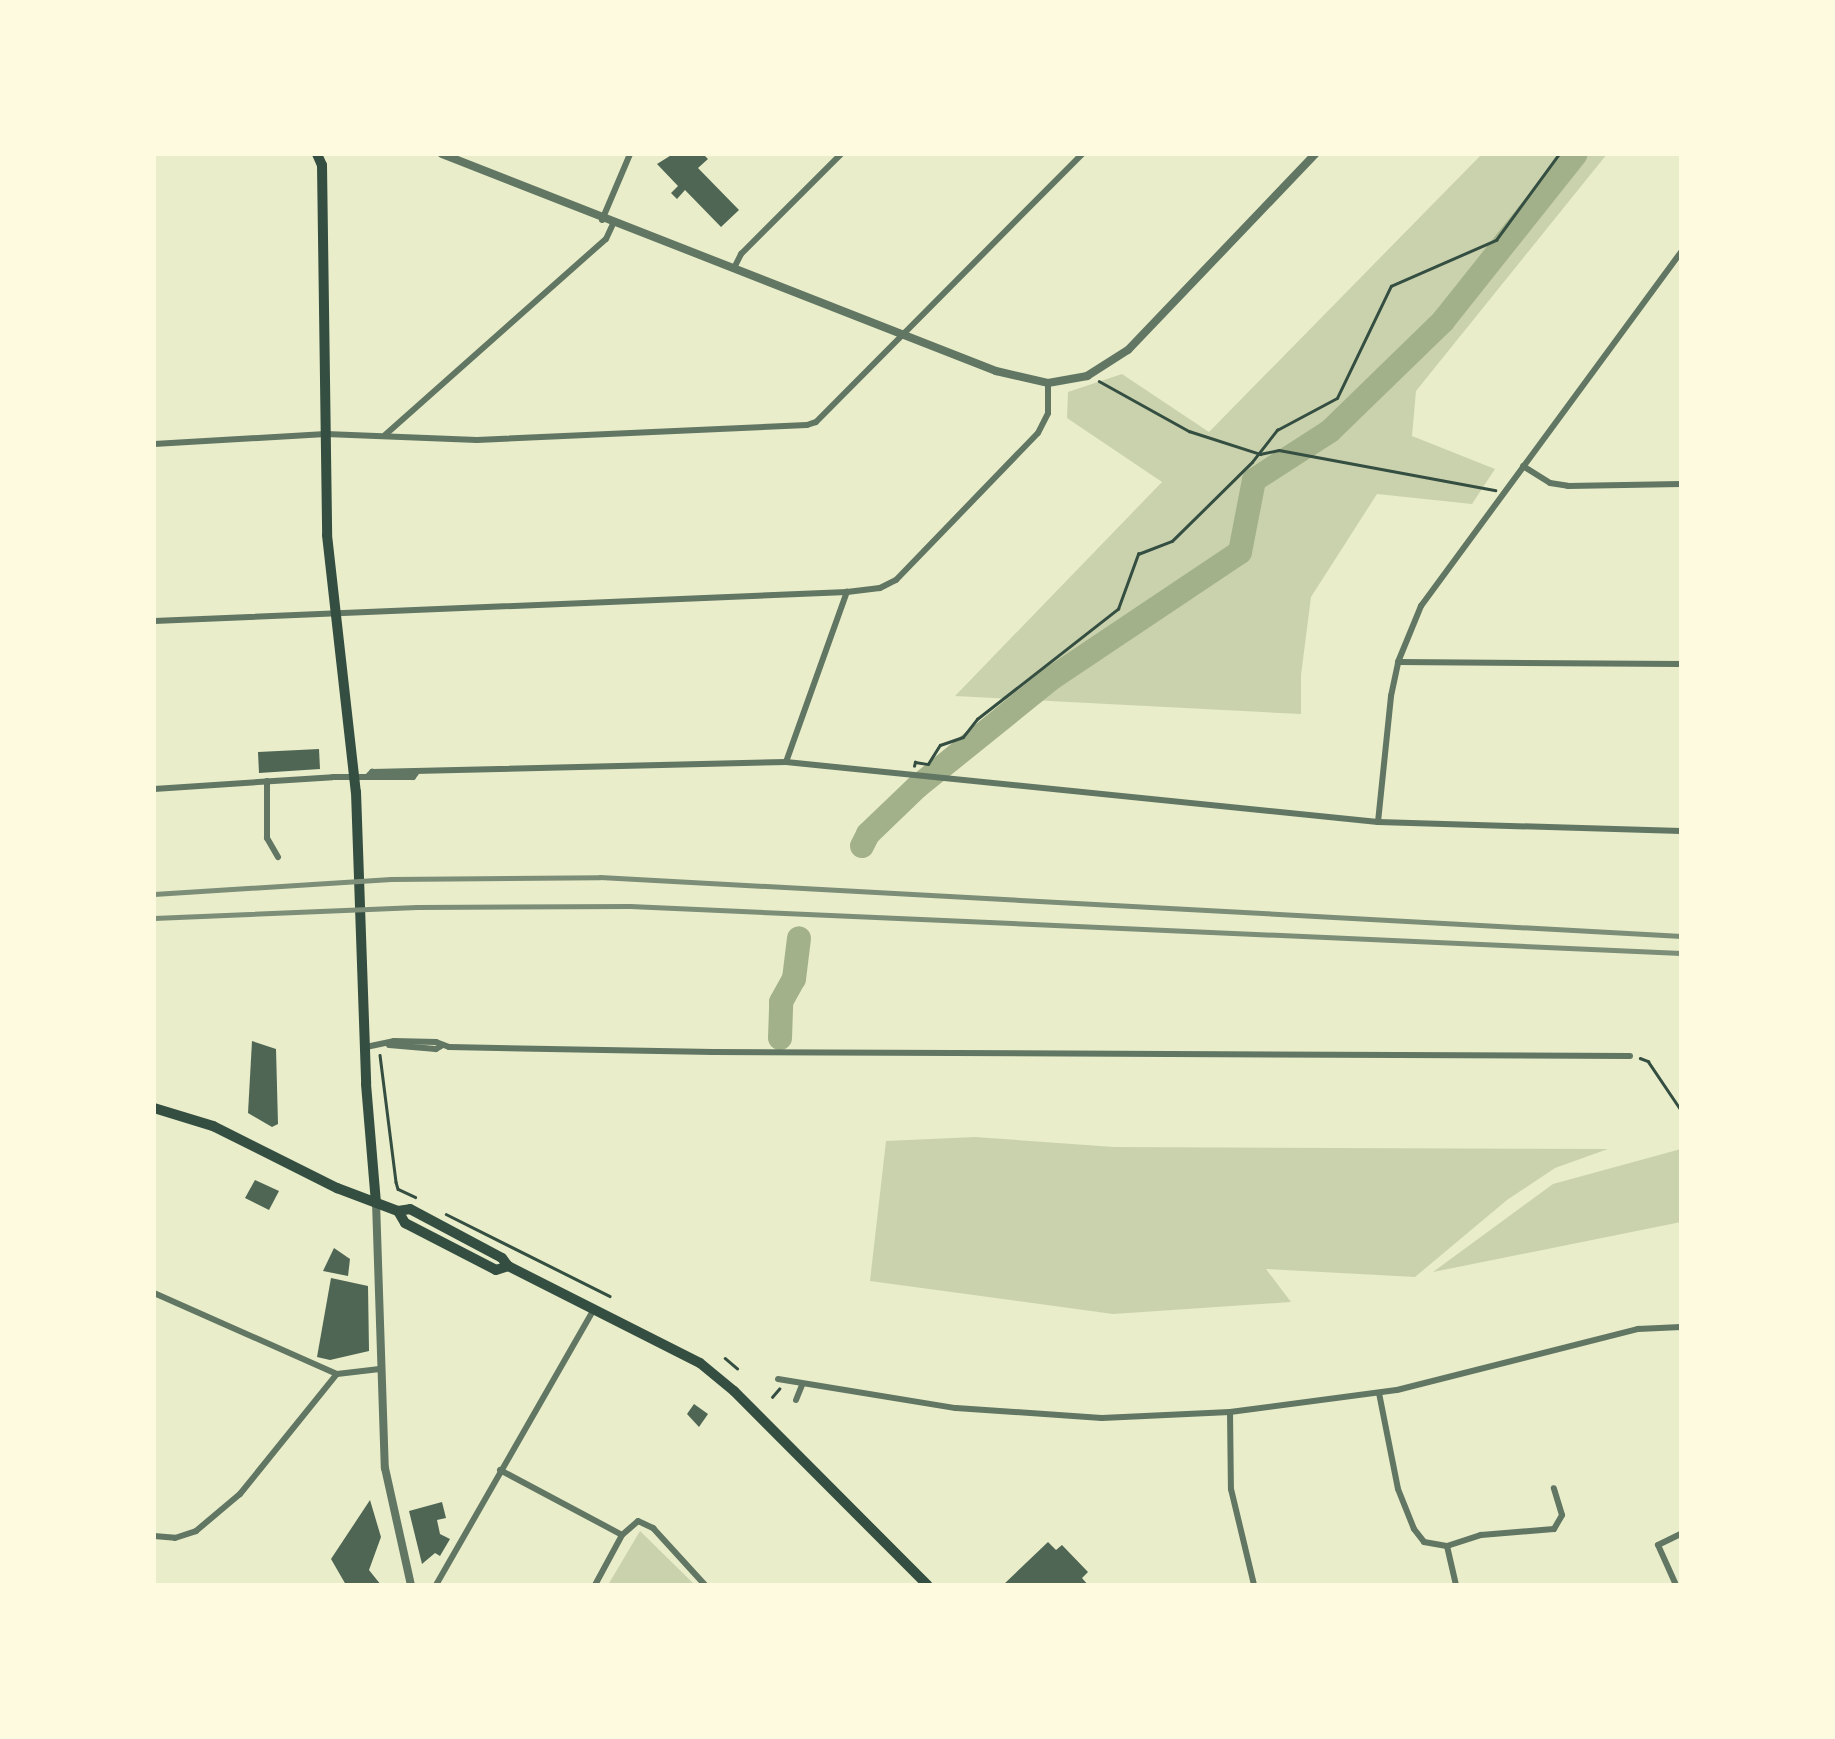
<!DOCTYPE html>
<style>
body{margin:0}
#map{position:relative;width:1835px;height:1739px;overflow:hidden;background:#e9edc9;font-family:"Public Sans",sans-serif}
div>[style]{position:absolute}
.green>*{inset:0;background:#cad2ad}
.river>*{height:24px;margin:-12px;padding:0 12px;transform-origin:12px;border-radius:12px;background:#a3b18a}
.building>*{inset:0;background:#4f6655}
.path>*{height:2.5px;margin:-1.25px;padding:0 1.25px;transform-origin:1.25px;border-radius:1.25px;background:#344e41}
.minor>*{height:6px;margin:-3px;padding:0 3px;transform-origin:3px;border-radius:3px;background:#617663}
.tertiary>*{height:8px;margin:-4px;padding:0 4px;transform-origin:4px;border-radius:4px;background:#617663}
.primary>*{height:10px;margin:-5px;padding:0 5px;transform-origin:5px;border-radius:5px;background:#344e41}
.rail>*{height:4.5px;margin:-2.25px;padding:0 2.25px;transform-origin:2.25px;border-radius:2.25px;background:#7c8e77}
span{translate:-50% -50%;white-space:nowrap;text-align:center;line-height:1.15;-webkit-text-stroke:6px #fefae0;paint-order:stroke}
.frame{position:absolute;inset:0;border:156px solid #fefae0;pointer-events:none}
</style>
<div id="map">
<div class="green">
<i style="clip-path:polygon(1482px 154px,1607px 154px,1416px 391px,1412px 436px,1495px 469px,1472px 504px,1377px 494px,1311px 597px,1301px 675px,1301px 714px,955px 696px,1162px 482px,1067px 418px,1068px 392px,1122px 374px,1209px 432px)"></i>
<i style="clip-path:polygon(975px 1137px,1114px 1147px,1608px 1149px,1555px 1168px,1507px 1200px,1415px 1277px,1266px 1269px,1291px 1302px,1113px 1314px,870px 1281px,886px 1141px)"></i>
<i style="clip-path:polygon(1681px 1149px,1681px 1222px,1433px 1272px,1553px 1184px)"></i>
<i style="clip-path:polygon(640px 1531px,695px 1585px,608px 1585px)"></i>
</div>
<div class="river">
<i style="left:862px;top:846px;width:13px;rotate:-63deg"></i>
<i style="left:868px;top:834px;width:68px;rotate:-43.8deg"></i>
<i style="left:917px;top:787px;width:174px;rotate:-38.9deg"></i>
<i style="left:1052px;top:678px;width:226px;rotate:-33.8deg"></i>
<i style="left:1240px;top:552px;width:73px;rotate:-79deg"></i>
<i style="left:1254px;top:480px;width:90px;rotate:-32.8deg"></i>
<i style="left:1330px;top:431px;width:158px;rotate:-44.2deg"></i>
<i style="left:1443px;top:321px;width:213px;rotate:-51.5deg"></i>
<i style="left:780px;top:1038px;width:36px;rotate:-88deg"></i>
<i style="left:781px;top:1002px;width:26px;rotate:-61deg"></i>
<i style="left:794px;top:979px;width:41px;rotate:-83deg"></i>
</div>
<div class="building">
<i style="clip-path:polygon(673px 154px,703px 154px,708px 159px,698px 168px,739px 210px,721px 227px,685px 190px,677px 199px,671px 193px,678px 186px,657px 164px)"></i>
<i style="clip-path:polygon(319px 749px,320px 769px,259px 773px,258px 752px)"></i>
<i style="clip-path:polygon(252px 1041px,276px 1049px,278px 1124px,272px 1127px,248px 1113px)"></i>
<i style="clip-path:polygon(255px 1180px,279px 1191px,269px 1210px,245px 1198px)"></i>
<i style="clip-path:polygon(334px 1248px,350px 1259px,348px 1276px,323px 1271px)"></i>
<i style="clip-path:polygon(331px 1278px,368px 1286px,369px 1351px,330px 1360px,317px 1357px)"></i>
<i style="clip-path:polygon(694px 1404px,708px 1414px,699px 1427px,687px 1414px)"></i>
<i style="clip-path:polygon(370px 1500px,381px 1537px,369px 1570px,381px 1585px,346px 1585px,331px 1559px)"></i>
<i style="clip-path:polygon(442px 1502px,446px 1518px,437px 1520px,440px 1534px,450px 1539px,440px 1556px,435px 1553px,422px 1564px,409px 1511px)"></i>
<i style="clip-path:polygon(1048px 1542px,1056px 1550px,1062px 1545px,1088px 1572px,1082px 1578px,1088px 1585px,1003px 1585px)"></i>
</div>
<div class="path">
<i style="left:1099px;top:381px;width:103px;rotate:29.1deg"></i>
<i style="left:1189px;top:431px;width:75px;rotate:17.9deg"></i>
<i style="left:1260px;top:454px;width:19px;rotate:-12deg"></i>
<i style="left:1279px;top:450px;width:220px;rotate:10.5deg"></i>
<i style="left:914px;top:766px;width:4px;rotate:-76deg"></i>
<i style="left:915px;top:762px;width:13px;rotate:9deg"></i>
<i style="left:928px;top:764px;width:22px;rotate:-58deg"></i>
<i style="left:940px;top:745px;width:24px;rotate:-19deg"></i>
<i style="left:963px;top:737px;width:23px;rotate:-52deg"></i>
<i style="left:977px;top:719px;width:179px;rotate:-38deg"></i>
<i style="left:1118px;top:609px;width:59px;rotate:-70deg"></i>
<i style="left:1138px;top:554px;width:36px;rotate:-21deg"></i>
<i style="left:1172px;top:541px;width:112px;rotate:-44.6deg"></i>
<i style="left:1252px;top:462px;width:41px;rotate:-52deg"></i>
<i style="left:1277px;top:430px;width:68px;rotate:-28.1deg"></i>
<i style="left:1337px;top:398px;width:124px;rotate:-64.3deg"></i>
<i style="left:1391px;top:286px;width:115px;rotate:-23.7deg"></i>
<i style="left:1496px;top:240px;width:107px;rotate:-53.8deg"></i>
<i style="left:380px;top:1055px;width:128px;rotate:82.8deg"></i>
<i style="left:396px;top:1182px;width:7px;rotate:74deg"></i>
<i style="left:398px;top:1189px;width:19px;rotate:25deg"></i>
<i style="left:1640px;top:1058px;width:9px;rotate:21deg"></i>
<i style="left:1648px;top:1061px;width:59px;rotate:56deg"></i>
<i style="left:446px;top:1214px;width:183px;rotate:26.6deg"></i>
<i style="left:725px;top:1358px;width:16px;rotate:40deg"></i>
<i style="left:772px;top:1397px;width:11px;rotate:-49deg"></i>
</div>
<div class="minor">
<i style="left:602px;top:220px;width:72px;rotate:-67deg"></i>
<i style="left:734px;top:268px;width:16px;rotate:-63deg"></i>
<i style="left:741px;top:254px;width:141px;rotate:-45deg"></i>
<i style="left:385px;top:435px;width:295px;rotate:-41.6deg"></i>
<i style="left:606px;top:239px;width:17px;rotate:-65deg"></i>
<i style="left:154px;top:444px;width:172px;rotate:-3.3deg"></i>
<i style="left:326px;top:434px;width:151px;rotate:2.3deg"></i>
<i style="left:477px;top:440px;width:330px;rotate:-2.6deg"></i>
<i style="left:807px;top:425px;width:9px;rotate:-18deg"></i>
<i style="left:816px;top:422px;width:378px;rotate:-45.2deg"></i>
<i style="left:1523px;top:466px;width:32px;rotate:32deg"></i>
<i style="left:1550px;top:483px;width:18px;rotate:9deg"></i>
<i style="left:1568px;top:486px;width:113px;rotate:-1deg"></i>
<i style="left:154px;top:621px;width:694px;rotate:-2.4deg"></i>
<i style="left:1398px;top:662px;width:283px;rotate:0.4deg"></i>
<i style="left:786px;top:762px;width:181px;rotate:-70.3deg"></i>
<i style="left:847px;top:592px;width:33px;rotate:-7deg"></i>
<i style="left:880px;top:588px;width:18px;rotate:-27deg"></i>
<i style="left:896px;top:580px;width:204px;rotate:-46deg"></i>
<i style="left:1038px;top:433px;width:22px;rotate:-63deg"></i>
<i style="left:1048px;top:413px;width:30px;rotate:-90deg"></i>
<i style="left:368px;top:776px;width:6px;rotate:-45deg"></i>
<i style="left:372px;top:772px;width:414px;rotate:-1.4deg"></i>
<i style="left:786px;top:762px;width:595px;rotate:5.79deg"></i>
<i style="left:1378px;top:822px;width:303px;rotate:1.7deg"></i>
<i style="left:267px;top:781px;width:57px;rotate:90deg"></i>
<i style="left:267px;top:838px;width:22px;rotate:60deg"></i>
<i style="left:154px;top:789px;width:179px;rotate:-3.8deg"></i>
<i style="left:333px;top:777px;width:80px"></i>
<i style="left:413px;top:777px;width:5px;rotate:-53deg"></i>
<i style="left:1378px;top:822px;width:127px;rotate:-84.1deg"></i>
<i style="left:1391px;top:696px;width:35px;rotate:-78deg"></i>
<i style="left:1398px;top:662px;width:61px;rotate:-67.7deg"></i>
<i style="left:1421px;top:606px;width:439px;rotate:-53.7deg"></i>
<i style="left:389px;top:1045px;width:47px;rotate:4.9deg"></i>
<i style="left:436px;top:1049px;width:6px;rotate:-31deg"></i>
<i style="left:366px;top:1047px;width:29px;rotate:-12deg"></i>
<i style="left:394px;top:1041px;width:42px;rotate:1.4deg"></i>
<i style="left:436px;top:1042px;width:14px;rotate:21deg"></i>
<i style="left:449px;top:1047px;width:264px;rotate:1.1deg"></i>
<i style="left:713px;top:1052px;width:917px;rotate:0.25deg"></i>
<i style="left:154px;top:1293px;width:200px;rotate:23.9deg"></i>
<i style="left:337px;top:1374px;width:43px;rotate:-6.6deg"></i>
<i style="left:778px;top:1379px;width:180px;rotate:9.3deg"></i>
<i style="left:956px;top:1408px;width:146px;rotate:3.9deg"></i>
<i style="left:1102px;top:1418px;width:128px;rotate:-2.7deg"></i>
<i style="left:1230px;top:1412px;width:168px;rotate:-7.5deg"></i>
<i style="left:1397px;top:1390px;width:249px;rotate:-14.2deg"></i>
<i style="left:1638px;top:1329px;width:43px;rotate:-2.7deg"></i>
<i style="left:1379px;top:1393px;width:98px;rotate:78.8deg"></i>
<i style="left:1398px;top:1489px;width:43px;rotate:68.2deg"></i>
<i style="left:1414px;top:1529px;width:16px;rotate:52deg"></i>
<i style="left:1424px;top:1542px;width:23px;rotate:10deg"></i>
<i style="left:1447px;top:1546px;width:36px;rotate:-18deg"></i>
<i style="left:1481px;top:1535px;width:73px;rotate:-4.7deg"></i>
<i style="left:1554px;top:1529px;width:16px;rotate:-60deg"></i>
<i style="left:1562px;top:1515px;width:28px;rotate:-107deg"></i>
<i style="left:796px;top:1400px;width:16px;rotate:-68deg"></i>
<i style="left:1230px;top:1412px;width:77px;rotate:89.3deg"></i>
<i style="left:1231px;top:1489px;width:99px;rotate:76.5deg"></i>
<i style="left:500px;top:1470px;width:138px;rotate:28deg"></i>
<i style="left:154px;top:1536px;width:21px;rotate:5deg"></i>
<i style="left:175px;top:1538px;width:22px;rotate:-18deg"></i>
<i style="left:196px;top:1531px;width:57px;rotate:-40.1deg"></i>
<i style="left:240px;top:1494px;width:154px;rotate:-51.1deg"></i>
<i style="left:1447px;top:1546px;width:40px;rotate:77deg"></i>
<i style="left:436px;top:1585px;width:318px;rotate:-60.2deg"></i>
<i style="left:595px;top:1585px;width:57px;rotate:-61.6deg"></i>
<i style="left:622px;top:1535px;width:21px;rotate:-41deg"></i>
<i style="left:638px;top:1521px;width:17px;rotate:25deg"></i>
<i style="left:653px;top:1528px;width:77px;rotate:47.6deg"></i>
<i style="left:1676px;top:1585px;width:44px;rotate:-114.2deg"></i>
<i style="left:1658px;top:1545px;width:25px;rotate:-26deg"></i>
</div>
<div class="tertiary">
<i style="left:442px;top:154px;width:595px;rotate:21.39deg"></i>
<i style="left:996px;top:371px;width:53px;rotate:13deg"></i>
<i style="left:1048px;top:383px;width:40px;rotate:-10deg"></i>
<i style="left:1087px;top:376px;width:49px;rotate:-32.4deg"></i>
<i style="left:1128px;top:350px;width:271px;rotate:-46.3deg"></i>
<i style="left:376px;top:1202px;width:266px;rotate:88.1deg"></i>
<i style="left:385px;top:1468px;width:120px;rotate:77.5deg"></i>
</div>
<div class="primary">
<i style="left:317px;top:154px;width:12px;rotate:66deg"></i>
<i style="left:322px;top:165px;width:370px;rotate:89.2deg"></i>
<i style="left:327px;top:535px;width:259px;rotate:83.6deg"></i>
<i style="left:356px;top:792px;width:292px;rotate:88deg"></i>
<i style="left:366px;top:1084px;width:118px;rotate:85.2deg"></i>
<i style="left:154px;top:1108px;width:62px;rotate:17deg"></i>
<i style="left:213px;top:1126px;width:139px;rotate:26.6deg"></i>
<i style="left:337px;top:1188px;width:65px;rotate:20.7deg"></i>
<i style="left:398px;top:1211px;width:12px;rotate:-9deg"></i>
<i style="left:410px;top:1209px;width:104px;rotate:28deg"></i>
<i style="left:502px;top:1258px;width:10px;rotate:53deg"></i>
<i style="left:508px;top:1266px;width:215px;rotate:26.8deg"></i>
<i style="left:700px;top:1363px;width:44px;rotate:39.5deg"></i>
<i style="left:734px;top:1391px;width:274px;rotate:45.1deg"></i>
<i style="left:398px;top:1211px;width:14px;rotate:60deg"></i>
<i style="left:405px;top:1223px;width:102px;rotate:27.3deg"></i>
<i style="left:496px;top:1270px;width:13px;rotate:-18deg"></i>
</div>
<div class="rail">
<i style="left:154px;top:894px;width:237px;rotate:-3.6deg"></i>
<i style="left:391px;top:879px;width:209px;rotate:-0.5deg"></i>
<i style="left:600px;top:877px;width:1083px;rotate:3.12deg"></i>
<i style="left:154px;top:918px;width:263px;rotate:-2.4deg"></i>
<i style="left:417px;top:907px;width:213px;rotate:-0.3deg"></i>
<i style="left:630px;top:906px;width:1052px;rotate:2.56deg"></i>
</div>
<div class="frame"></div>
</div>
